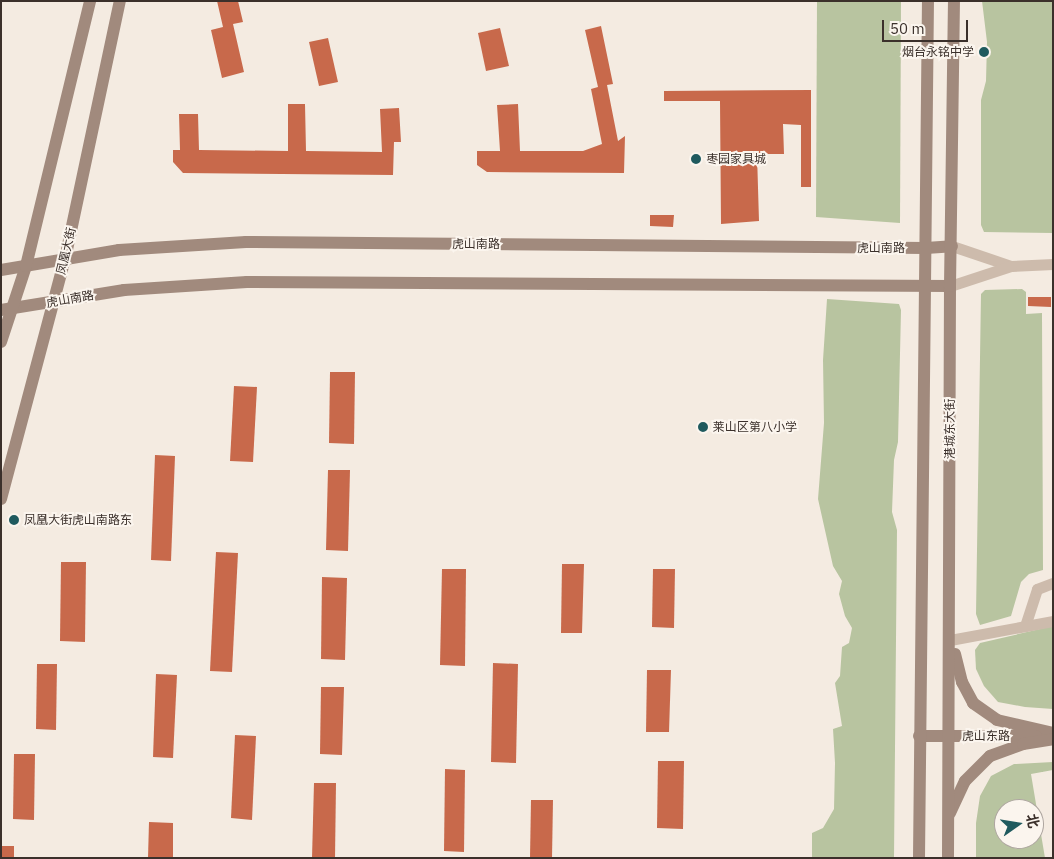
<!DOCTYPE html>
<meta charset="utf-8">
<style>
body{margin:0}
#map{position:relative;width:1054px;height:859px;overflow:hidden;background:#f4ebe1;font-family:"IBM Plex Sans","Noto Sans SC",sans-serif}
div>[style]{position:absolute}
.green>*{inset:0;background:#b8c4a0}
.building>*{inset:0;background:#c8694b}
.street>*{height:11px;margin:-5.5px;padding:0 5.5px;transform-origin:5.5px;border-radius:5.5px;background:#cdbbac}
.secondary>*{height:12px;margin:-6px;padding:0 6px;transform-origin:6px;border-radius:6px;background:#a18a7d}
.dots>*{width:14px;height:14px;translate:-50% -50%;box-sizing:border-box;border:2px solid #fbf5ee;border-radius:50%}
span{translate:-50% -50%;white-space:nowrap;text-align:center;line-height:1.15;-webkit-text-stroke:4px #fbf5ee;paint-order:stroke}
.poi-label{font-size:12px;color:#3b302b}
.right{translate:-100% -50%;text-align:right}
.left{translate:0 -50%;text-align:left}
.street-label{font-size:12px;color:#3b302b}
.frame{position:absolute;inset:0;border:2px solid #3b302b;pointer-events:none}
.north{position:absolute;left:994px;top:799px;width:50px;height:50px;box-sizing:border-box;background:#fbf5ee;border:1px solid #aea6a0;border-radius:50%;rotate:77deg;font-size:14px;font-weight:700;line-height:20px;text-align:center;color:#3b302b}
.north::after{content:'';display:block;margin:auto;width:18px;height:22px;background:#1f5a5e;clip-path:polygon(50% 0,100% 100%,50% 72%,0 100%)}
.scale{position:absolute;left:882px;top:20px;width:86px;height:22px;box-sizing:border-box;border:2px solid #3b302b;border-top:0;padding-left:6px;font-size:15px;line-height:18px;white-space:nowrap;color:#3b302b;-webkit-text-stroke:4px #fbf5ee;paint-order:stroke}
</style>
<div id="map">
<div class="green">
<i style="clip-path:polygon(817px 1px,901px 1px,900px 223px,816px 217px)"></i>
<i style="clip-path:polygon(982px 1px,1053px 1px,1053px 233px,984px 232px,981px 225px,981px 100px,986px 81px,987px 42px)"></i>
<i style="clip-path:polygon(1022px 289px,1026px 292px,1026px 314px,1042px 313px,1043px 570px,1029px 574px,1021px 582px,1011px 616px,980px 625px,976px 614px,981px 294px,985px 290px)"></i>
<i style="clip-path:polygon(827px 299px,899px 304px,901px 310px,898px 442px,894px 460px,892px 512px,897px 530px,894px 858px,812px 858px,812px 833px,823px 828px,834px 809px,835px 763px,833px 729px,842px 726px,835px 683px,840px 676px,842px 647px,849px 643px,852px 628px,845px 616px,839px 594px,842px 581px,833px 566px,818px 499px,824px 423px,823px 360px)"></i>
<i style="clip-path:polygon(1053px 626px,1053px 709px,1025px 707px,998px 702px,984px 686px,976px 669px,975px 650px,980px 643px)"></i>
<i style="clip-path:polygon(evenodd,1053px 762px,1053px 770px,1031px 774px,1045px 858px,976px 858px,976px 823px,980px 796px,991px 776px,1014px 764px,1053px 762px,1004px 809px,1034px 809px,1034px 839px,1004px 839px,1004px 809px)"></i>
</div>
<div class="building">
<i style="clip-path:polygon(217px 1px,238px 1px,243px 22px,233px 24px,244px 72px,222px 78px,211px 30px,223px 27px)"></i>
<i style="clip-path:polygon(601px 26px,613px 84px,607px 85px,618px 141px,625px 136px,624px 173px,487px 172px,477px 165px,477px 151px,500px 151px,497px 105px,518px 104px,520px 151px,583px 151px,602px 144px,591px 89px,598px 87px,585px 30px)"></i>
<i style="clip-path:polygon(500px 28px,509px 66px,486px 71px,478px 33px)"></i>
<i style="clip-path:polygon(328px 38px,338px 82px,319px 86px,309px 42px)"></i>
<i style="clip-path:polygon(811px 90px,811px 187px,801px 187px,801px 125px,783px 124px,784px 154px,757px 154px,759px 221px,721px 224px,720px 101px,664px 101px,664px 91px)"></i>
<i style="clip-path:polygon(288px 104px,305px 104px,306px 151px,382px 152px,380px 109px,399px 108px,401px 142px,394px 142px,393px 175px,183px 173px,173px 162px,173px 150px,180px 150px,179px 114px,198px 114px,199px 150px,288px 151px)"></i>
<i style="clip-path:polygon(650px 215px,674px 215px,673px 227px,650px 226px)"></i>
<i style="clip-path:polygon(1028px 297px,1051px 297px,1051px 307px,1028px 306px)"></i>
<i style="clip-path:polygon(330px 372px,355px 372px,354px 444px,329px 443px)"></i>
<i style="clip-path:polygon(234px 386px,257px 387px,253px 462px,230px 461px)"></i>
<i style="clip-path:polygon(155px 455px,175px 456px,171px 561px,151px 560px)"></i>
<i style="clip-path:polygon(328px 470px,350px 470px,348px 551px,326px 550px)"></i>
<i style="clip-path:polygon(216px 552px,238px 553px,232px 672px,210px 671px)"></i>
<i style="clip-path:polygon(61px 562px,86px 562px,85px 642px,60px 641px)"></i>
<i style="clip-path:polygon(562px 564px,584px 564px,582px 633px,561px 633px)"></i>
<i style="clip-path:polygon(442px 569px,466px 569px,465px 666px,440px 665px)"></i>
<i style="clip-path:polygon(653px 569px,675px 569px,674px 628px,652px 627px)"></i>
<i style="clip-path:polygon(322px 577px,347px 578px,345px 660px,321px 659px)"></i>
<i style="clip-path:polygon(493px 663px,518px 664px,516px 763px,491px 762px)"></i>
<i style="clip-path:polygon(37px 664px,57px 664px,56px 730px,36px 729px)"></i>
<i style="clip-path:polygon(647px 670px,671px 670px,669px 732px,646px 732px)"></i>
<i style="clip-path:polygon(156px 674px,177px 675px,173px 758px,153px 757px)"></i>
<i style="clip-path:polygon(321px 687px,344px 687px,342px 755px,320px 754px)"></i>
<i style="clip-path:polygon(235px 735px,256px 736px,252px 820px,231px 818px)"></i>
<i style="clip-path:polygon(14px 754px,35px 754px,34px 820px,13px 819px)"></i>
<i style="clip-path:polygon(658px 761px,684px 761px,683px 829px,657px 828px)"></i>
<i style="clip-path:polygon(445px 769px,465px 770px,464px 852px,444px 851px)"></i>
<i style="clip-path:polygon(314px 783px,336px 783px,335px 858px,312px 858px)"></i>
<i style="clip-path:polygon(531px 800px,553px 800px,552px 858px,530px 858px)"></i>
<i style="clip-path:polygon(149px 822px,173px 823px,173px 858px,148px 858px)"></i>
<i style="clip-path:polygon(1px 846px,14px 846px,14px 858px,1px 858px)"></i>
</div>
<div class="street">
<i style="left:952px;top:246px;width:62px;rotate:18.7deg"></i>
<i style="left:1011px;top:266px;width:42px;rotate:-2.7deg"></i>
<i style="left:950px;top:286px;width:64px;rotate:-18.2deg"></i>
<i style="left:1025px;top:626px;width:39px;rotate:-72deg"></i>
<i style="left:1037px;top:589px;width:17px;rotate:-21deg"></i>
<i style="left:950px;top:640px;width:105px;rotate:-10.5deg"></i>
</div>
<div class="secondary">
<i style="left:1px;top:270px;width:120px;rotate:-9.6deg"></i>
<i style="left:119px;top:250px;width:127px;rotate:-3.6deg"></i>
<i style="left:246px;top:242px;width:680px;rotate:0.51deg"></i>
<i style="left:926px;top:248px;width:26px;rotate:-4deg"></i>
<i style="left:1px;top:310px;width:125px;rotate:-9.2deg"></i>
<i style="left:124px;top:290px;width:123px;rotate:-3.7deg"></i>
<i style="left:247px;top:282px;width:703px;rotate:0.33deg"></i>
<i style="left:1px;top:342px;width:80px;rotate:-71.8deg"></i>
<i style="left:26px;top:266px;width:273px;rotate:-76.4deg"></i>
<i style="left:1px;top:499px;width:248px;rotate:-75.1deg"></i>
<i style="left:65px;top:259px;width:264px;rotate:-78deg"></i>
<i style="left:955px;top:654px;width:29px;rotate:76deg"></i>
<i style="left:962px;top:682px;width:24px;rotate:62deg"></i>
<i style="left:973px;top:703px;width:29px;rotate:35deg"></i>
<i style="left:997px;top:720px;width:57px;rotate:13.1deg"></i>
<i style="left:919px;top:736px;width:117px"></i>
<i style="left:950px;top:813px;width:35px;rotate:-65deg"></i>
<i style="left:965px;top:781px;width:35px;rotate:-45deg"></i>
<i style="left:990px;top:756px;width:35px;rotate:-20deg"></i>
<i style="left:1023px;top:744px;width:30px;rotate:-9deg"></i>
<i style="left:919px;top:858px;width:857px;rotate:-89.4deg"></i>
<i style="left:948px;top:858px;width:572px;rotate:-89.8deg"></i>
<i style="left:950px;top:286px;width:285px;rotate:-89.2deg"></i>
</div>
<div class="dots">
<i style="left:984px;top:52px;background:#1f5a5e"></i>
<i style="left:696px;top:159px;background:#1f5a5e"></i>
<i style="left:703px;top:427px;background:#1f5a5e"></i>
<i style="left:14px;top:520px;background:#1f5a5e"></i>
</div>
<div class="poi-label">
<span class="right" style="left:974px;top:52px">烟台永铭中学</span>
<span class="left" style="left:706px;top:159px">枣园家具城</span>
<span class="left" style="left:713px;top:427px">莱山区第八小学</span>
<span class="left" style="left:24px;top:520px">凤凰大街虎山南路东</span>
</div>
<div class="street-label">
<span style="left:476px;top:244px">虎山南路</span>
<span style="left:881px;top:248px">虎山南路</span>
<span style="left:66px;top:251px;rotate:-77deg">凤凰大街</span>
<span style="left:70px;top:299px;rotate:-10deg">虎山南路</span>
<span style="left:950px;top:429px;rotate:-90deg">港城东大街</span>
<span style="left:986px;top:736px">虎山东路</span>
</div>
<div class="frame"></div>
<div class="north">北</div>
<div class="scale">50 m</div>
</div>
